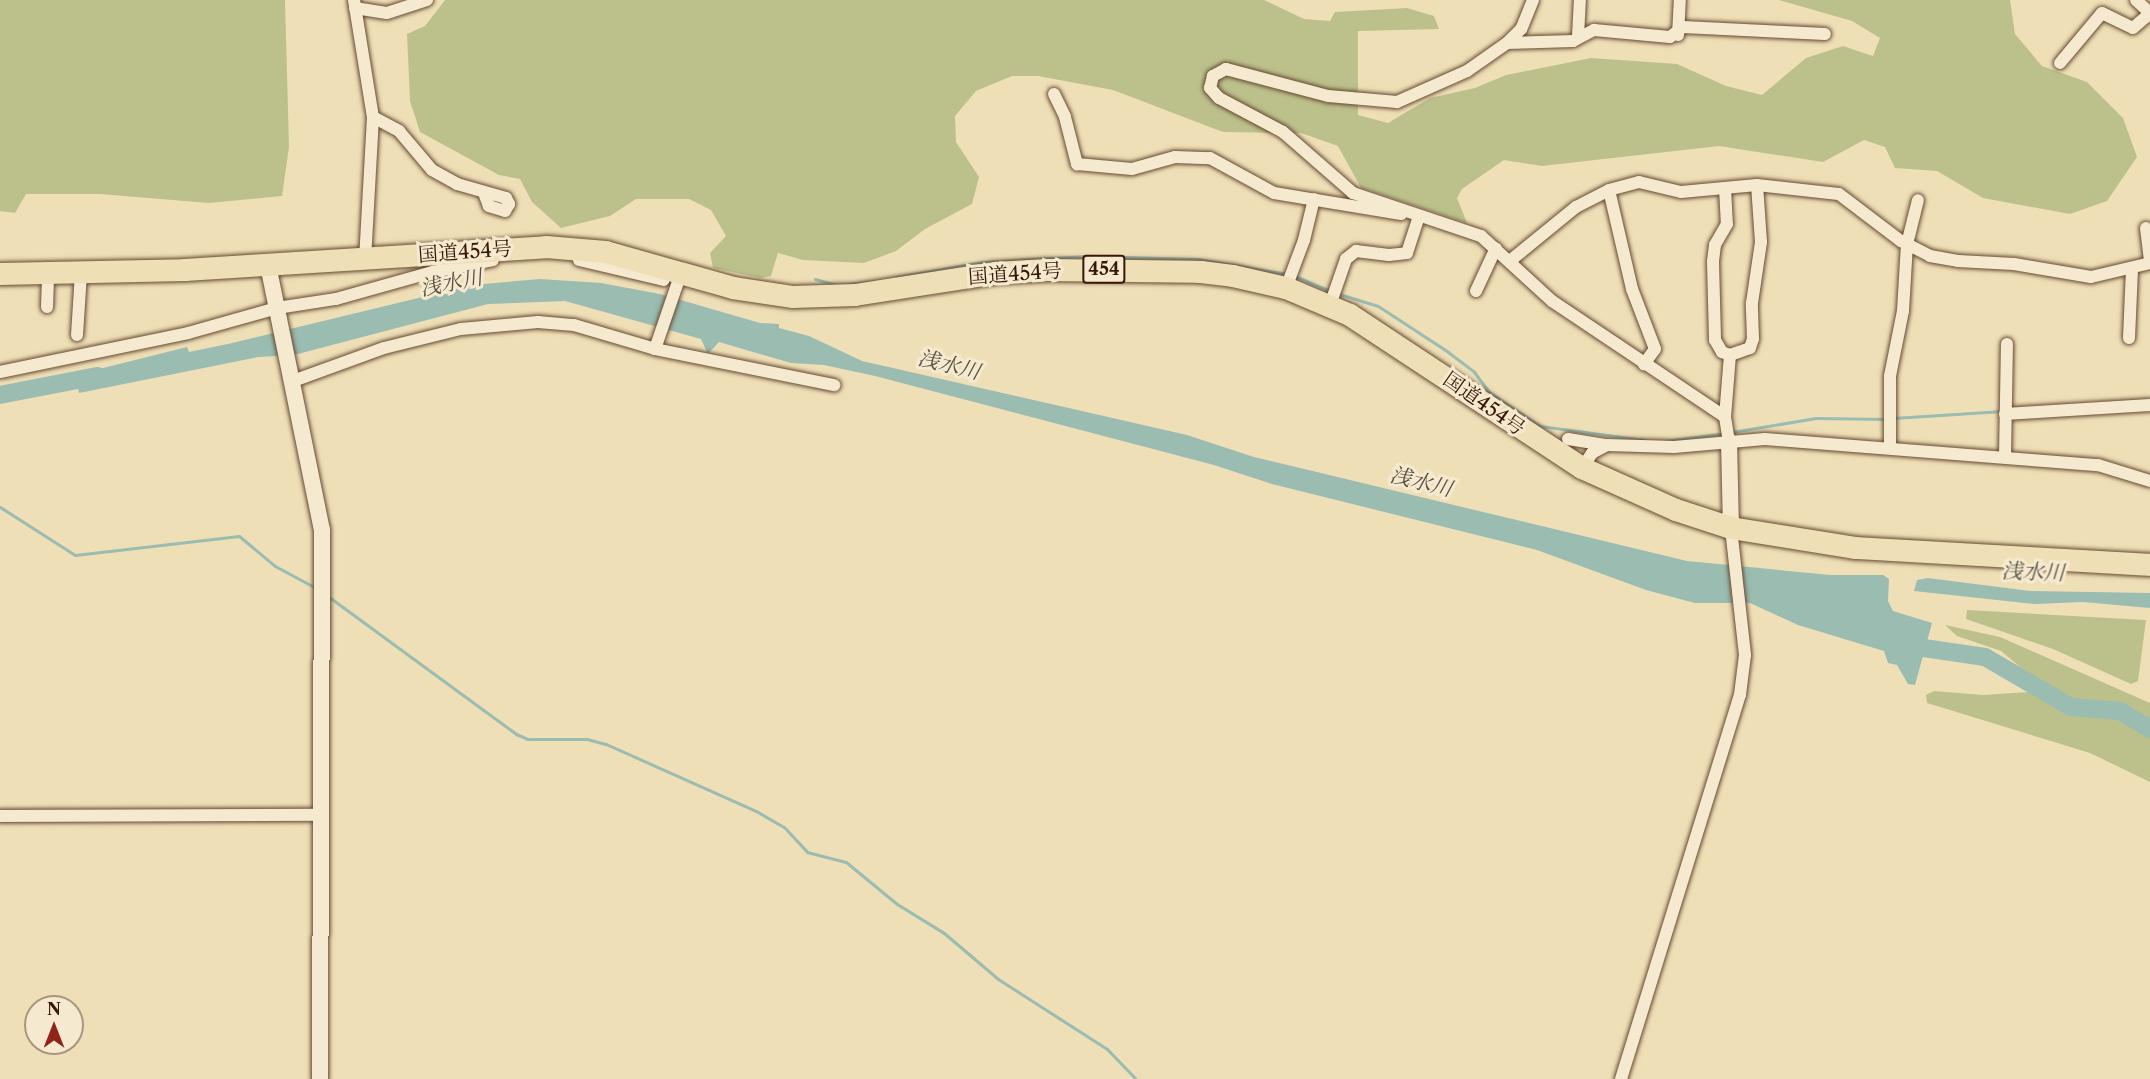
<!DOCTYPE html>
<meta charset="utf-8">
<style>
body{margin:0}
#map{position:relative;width:2150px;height:1079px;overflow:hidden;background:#efdfb7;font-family:"Libre Caslon Text","Noto Serif JP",serif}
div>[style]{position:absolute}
.green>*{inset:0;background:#bcc18c}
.water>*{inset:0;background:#9abcb1}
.stream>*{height:3px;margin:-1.5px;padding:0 1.5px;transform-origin:1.5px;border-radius:1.5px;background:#9abcb1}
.river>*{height:18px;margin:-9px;padding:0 9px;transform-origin:9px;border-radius:9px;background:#9abcb1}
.roads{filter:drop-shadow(0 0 2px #664a31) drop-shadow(0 0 2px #664a31)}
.street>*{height:12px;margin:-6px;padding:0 6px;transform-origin:6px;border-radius:6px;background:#f5ead0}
.secondary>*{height:16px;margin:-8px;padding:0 8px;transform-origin:8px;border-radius:8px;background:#f5ead0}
.highway>*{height:22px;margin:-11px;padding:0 11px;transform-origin:11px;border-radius:11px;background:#efdfb7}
span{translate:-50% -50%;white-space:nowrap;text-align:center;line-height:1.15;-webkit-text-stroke:6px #f5ead0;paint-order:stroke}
.shield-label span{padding:2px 4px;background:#f5ead0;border:2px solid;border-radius:4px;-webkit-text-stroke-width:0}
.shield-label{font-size:18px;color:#381804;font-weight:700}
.street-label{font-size:20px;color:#381804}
.water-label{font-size:21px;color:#5a5141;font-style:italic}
.north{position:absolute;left:24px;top:995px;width:60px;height:60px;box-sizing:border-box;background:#f5ead0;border:2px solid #a9967e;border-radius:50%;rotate:0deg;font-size:16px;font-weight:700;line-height:24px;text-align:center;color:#381804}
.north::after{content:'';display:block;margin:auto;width:21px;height:27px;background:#8f2418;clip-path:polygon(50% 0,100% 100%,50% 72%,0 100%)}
</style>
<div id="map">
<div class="green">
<i style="clip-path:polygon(0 0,285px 0,289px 147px,282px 196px,209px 203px,100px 194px,26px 194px,15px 213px,0 211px)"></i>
<i style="clip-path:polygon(445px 0,1264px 0,1304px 19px,1330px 21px,1335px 12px,1407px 8px,1434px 16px,1439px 29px,1358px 31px,1358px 115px,1388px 123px,1430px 98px,1475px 88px,1506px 75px,1591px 58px,1677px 64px,1726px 86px,1762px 95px,1806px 58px,1843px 46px,1873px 56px,1880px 38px,1852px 21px,1779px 0,2010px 0,2015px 34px,2042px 66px,2087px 82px,2123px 118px,2137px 157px,2107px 201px,2070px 214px,1983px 198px,1937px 171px,1895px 168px,1885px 147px,1864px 140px,1823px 162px,1719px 146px,1542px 166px,1504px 160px,1462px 189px,1457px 198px,1467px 223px,1361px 188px,1338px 146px,1301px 133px,1223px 132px,1113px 90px,1038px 76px,1012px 76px,976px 91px,955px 116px,956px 142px,979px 177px,972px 204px,925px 229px,896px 251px,864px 263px,803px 260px,778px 253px,771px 276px,761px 278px,713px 268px,710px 253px,726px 236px,711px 210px,689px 199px,636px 199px,610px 216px,561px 228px,532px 202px,520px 179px,499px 175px,420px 132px,410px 101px,407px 34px,425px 26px)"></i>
<i style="clip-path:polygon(1967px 610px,2146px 620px,2138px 681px,2131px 684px,2053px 649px,1966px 619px)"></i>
<i style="clip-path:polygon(1945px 625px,2000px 637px,2150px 703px,2150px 782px,2090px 753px,1927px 703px,1926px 695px,1934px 691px,1983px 695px,2029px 692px,2025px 671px,2001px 651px,1957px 636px)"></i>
</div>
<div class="water">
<i style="clip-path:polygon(540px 279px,601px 283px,660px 294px,760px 323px,779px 324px,779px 328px,809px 336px,862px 361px,1187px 435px,1254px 457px,1687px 561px,1830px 575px,1883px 575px,1889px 579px,1888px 601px,1893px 611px,1932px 623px,1915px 685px,1908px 684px,1897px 665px,1888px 663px,1884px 651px,1798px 625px,1750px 603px,1695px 603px,1646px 590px,1537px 550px,1272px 484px,1214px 465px,875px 376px,824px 365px,791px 363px,719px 342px,708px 354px,701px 339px,565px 301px,488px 304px,294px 355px,258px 357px,79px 393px,75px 375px,187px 347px,189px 352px,228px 344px,472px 285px)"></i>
<i style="clip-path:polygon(1928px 578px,2030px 591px,2150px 593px,2150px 608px,2083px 602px,2035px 604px,1914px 591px,1917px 580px)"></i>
</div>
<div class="stream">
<i style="left:1295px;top:276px;width:38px;rotate:23deg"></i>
<i style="left:896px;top:277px;width:87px;rotate:-9.9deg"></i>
<i style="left:982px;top:262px;width:104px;rotate:-3.3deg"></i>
<i style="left:1086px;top:256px;width:112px;rotate:1.5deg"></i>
<i style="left:1198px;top:259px;width:91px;rotate:9.5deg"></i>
<i style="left:815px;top:279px;width:24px;rotate:15deg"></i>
<i style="left:838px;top:285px;width:37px;rotate:-6deg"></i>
<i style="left:1336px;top:293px;width:44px;rotate:17.2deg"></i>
<i style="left:1378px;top:306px;width:79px;rotate:33.1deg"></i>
<i style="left:1444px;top:349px;width:38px;rotate:37deg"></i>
<i style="left:1474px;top:372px;width:25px;rotate:53deg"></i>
<i style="left:1489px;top:392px;width:61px;rotate:33.7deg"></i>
<i style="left:1540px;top:426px;width:106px;rotate:7.6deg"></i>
<i style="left:1893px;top:418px;width:110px;rotate:-3.6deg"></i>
<i style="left:1732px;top:432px;width:85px;rotate:-9.5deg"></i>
<i style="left:1816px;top:418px;width:70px;rotate:0.8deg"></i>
<i style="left:1664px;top:441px;width:63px;rotate:-7.4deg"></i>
<i style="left:0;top:507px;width:89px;rotate:32.6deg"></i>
<i style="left:75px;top:555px;width:165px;rotate:-6.6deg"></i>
<i style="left:239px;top:536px;width:47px;rotate:39.8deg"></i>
<i style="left:275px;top:566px;width:47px;rotate:28.2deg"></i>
<i style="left:329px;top:597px;width:232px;rotate:36.2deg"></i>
<i style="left:516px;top:734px;width:13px;rotate:23deg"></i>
<i style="left:528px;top:739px;width:59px"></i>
<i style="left:587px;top:739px;width:20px;rotate:15deg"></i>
<i style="left:606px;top:744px;width:164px;rotate:24.1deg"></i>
<i style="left:756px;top:811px;width:32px;rotate:30deg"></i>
<i style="left:784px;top:827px;width:34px;rotate:47deg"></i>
<i style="left:807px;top:852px;width:40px;rotate:14.4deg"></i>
<i style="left:846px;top:862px;width:66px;rotate:39.5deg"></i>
<i style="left:897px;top:904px;width:55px;rotate:31.7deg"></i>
<i style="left:944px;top:933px;width:71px;rotate:40.4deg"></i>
<i style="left:998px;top:979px;width:130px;rotate:32.7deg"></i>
<i style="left:1107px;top:1049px;width:42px;rotate:46deg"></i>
</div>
<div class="river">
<i style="left:0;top:395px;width:100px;rotate:-11deg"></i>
<i style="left:1903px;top:645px;width:83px;rotate:8.3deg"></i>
<i style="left:1985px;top:657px;width:99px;rotate:30.2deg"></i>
<i style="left:2071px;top:707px;width:49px;rotate:4.7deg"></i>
<i style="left:2120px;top:711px;width:35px;rotate:31deg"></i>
</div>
<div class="roads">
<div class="street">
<i style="left:354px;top:0;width:119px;rotate:80.8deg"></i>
<i style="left:373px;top:117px;width:141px;rotate:93.2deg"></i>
<i style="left:1533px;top:0;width:31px;rotate:112deg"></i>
<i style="left:1521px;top:29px;width:20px;rotate:135deg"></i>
<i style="left:1507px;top:43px;width:49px;rotate:145deg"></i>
<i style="left:1467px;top:71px;width:77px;rotate:156.1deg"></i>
<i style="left:1397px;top:102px;width:69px;rotate:-175deg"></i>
<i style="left:1328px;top:96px;width:106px;rotate:-165.2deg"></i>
<i style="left:1226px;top:69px;width:15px;rotate:152deg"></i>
<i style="left:1213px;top:76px;width:12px;rotate:104deg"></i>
<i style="left:1210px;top:88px;width:13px;rotate:48deg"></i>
<i style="left:1219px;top:98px;width:72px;rotate:28deg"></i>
<i style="left:1283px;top:132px;width:93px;rotate:41.1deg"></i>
<i style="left:1353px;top:193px;width:135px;rotate:18.6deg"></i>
<i style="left:1481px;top:236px;width:96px;rotate:42.5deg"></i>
<i style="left:1552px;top:301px;width:208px;rotate:33.8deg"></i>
<i style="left:1725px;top:417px;width:24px;rotate:81deg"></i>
<i style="left:355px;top:8px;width:32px;rotate:9deg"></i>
<i style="left:387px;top:13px;width:42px;rotate:-18deg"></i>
<i style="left:1678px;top:35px;width:35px;rotate:-87deg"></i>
<i style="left:1578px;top:36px;width:36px;rotate:-87deg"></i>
<i style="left:1507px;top:43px;width:66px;rotate:-1.7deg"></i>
<i style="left:1573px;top:41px;width:24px;rotate:-28deg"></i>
<i style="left:1594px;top:30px;width:76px;rotate:5.3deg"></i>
<i style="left:1670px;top:37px;width:16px;rotate:-38deg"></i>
<i style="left:1683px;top:27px;width:142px;rotate:2.8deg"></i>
<i style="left:2060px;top:63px;width:65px;rotate:-50deg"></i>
<i style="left:2102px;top:13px;width:34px;rotate:26deg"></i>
<i style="left:2133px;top:28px;width:23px;rotate:-41deg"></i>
<i style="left:2150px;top:13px;width:19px;rotate:-137deg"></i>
<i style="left:1054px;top:94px;width:25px;rotate:64deg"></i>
<i style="left:1065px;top:117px;width:49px;rotate:75.7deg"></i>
<i style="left:1077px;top:164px;width:55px;rotate:5.2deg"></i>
<i style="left:1132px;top:169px;width:45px;rotate:-15.6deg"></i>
<i style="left:1175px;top:157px;width:35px;rotate:2deg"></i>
<i style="left:1210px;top:158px;width:73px;rotate:28.7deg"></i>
<i style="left:1274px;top:193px;width:129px;rotate:9.4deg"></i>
<i style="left:373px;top:117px;width:30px;rotate:28deg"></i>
<i style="left:399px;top:131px;width:51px;rotate:49.8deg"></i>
<i style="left:432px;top:170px;width:29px;rotate:29deg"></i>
<i style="left:457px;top:184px;width:51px;rotate:15.9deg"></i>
<i style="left:506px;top:198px;width:7px;rotate:63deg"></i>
<i style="left:509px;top:204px;width:8px;rotate:120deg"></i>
<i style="left:505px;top:211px;width:17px;rotate:-163deg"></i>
<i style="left:489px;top:206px;width:14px;rotate:-111deg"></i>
<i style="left:1725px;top:188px;width:36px;rotate:87deg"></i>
<i style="left:1727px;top:224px;width:24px;rotate:120deg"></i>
<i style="left:1715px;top:245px;width:17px;rotate:97deg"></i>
<i style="left:1713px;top:262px;width:78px;rotate:88.5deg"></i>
<i style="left:1715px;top:340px;width:14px;rotate:60deg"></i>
<i style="left:1722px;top:352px;width:9px;rotate:21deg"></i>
<i style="left:1609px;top:190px;width:102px;rotate:76.9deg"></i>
<i style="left:1632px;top:289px;width:64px;rotate:69deg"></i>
<i style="left:1655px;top:349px;width:19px;rotate:126deg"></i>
<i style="left:2146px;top:228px;width:31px;rotate:83deg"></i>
<i style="left:579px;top:260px;width:87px;rotate:13.2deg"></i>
<i style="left:1511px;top:260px;width:84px;rotate:-39.2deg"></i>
<i style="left:1576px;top:207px;width:37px;rotate:-27deg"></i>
<i style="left:1609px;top:190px;width:31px;rotate:-15deg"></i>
<i style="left:1639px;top:182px;width:43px;rotate:13.4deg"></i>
<i style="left:1681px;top:192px;width:76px;rotate:-5.3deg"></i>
<i style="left:1757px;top:185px;width:82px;rotate:6.3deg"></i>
<i style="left:1839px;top:194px;width:78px;rotate:37.2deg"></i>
<i style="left:1901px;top:241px;width:33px;rotate:27deg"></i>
<i style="left:1930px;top:256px;width:28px;rotate:10deg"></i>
<i style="left:1958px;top:261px;width:56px;rotate:3.1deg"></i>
<i style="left:2014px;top:264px;width:78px;rotate:9.6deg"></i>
<i style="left:2091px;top:277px;width:61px;rotate:-13.3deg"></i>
<i style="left:1286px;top:288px;width:51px;rotate:-69.4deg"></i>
<i style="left:1304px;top:240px;width:42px;rotate:-76.3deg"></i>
<i style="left:1476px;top:291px;width:47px;rotate:-65.1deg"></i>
<i style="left:1330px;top:305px;width:49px;rotate:-70.8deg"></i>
<i style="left:1346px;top:259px;width:13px;rotate:-39deg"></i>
<i style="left:1356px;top:251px;width:33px;rotate:7deg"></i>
<i style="left:1389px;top:255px;width:18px;rotate:-6deg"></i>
<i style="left:1407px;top:253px;width:38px;rotate:-72deg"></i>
<i style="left:47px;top:307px;width:33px;rotate:-88deg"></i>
<i style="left:77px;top:335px;width:62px;rotate:-86.3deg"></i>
<i style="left:2129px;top:338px;width:70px;rotate:-87.5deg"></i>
<i style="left:655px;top:349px;width:80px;rotate:-71.1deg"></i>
<i style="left:0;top:372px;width:192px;rotate:-11.7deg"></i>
<i style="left:188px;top:333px;width:92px;rotate:-15.7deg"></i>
<i style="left:277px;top:308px;width:60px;rotate:-8.7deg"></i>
<i style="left:336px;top:299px;width:101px;rotate:-15.6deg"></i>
<i style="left:433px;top:272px;width:61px;rotate:-11.3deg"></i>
<i style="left:293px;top:381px;width:97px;rotate:-19.9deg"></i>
<i style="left:384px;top:348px;width:79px;rotate:-13.9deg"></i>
<i style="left:461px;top:329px;width:77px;rotate:-5.2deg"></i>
<i style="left:538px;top:322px;width:36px;rotate:5deg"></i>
<i style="left:574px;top:325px;width:84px;rotate:16.5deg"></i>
<i style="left:655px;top:349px;width:183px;rotate:11.4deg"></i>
<i style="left:2005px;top:414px;width:145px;rotate:-3.6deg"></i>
<i style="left:1725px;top:417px;width:62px;rotate:-85.4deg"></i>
<i style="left:1730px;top:355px;width:21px;rotate:-19deg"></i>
<i style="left:1750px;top:348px;width:9px;rotate:-72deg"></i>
<i style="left:1753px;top:339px;width:36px;rotate:-92deg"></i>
<i style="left:1752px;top:303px;width:62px;rotate:-81.6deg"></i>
<i style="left:1761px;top:242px;width:57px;rotate:-94deg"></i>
<i style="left:1568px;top:439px;width:39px;rotate:9deg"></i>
<i style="left:1890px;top:448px;width:72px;rotate:-90deg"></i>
<i style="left:1890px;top:376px;width:66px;rotate:-78.7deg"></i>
<i style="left:1903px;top:311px;width:67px;rotate:-86.6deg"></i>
<i style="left:1907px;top:244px;width:45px;rotate:-76deg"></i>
<i style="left:2005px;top:456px;width:112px;rotate:-89deg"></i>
<i style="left:1582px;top:468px;width:18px;rotate:-56deg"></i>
<i style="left:1592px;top:453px;width:17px;rotate:-28deg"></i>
<i style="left:1607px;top:445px;width:67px;rotate:1.7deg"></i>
<i style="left:1674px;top:447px;width:91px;rotate:-5deg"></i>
<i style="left:1765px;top:439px;width:334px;rotate:4.5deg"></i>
<i style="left:2098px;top:465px;width:54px;rotate:17.1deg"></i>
<i style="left:0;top:816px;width:321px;rotate:-0.2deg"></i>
<i style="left:1621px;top:1079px;width:402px;rotate:-72.8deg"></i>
<i style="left:1740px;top:695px;width:40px;rotate:-82.9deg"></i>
<i style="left:1745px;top:655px;width:128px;rotate:-96.3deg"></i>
</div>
<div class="secondary">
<i style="left:268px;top:265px;width:270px;rotate:78.5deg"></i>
<i style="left:322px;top:530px;width:549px;rotate:90.21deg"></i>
<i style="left:1729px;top:441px;width:87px;rotate:88.7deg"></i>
</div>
<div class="highway">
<i style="left:0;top:274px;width:185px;rotate:-1.2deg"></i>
<i style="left:185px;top:270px;width:362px;rotate:-3.6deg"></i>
<i style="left:546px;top:247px;width:60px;rotate:4.8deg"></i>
<i style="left:606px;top:252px;width:132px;rotate:15.8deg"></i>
<i style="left:733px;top:288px;width:61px;rotate:8.5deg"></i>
<i style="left:793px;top:297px;width:62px;rotate:-1.8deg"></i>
<i style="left:855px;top:295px;width:142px;rotate:-8.9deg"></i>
<i style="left:995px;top:273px;width:52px;rotate:-3.3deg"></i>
<i style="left:1047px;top:270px;width:154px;rotate:0.7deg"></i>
<i style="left:1201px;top:272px;width:32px;rotate:7deg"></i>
<i style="left:1233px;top:276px;width:54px;rotate:12.8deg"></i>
<i style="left:1286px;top:288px;width:69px;rotate:22.9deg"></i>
<i style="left:1350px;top:315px;width:278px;rotate:33.4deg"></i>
<i style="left:1582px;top:468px;width:103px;rotate:24.1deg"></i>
<i style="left:1676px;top:510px;width:58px;rotate:18.1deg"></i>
<i style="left:1731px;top:528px;width:127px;rotate:9.1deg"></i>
<i style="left:1856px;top:548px;width:294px;rotate:3.3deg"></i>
</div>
</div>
<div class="shield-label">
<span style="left:1104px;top:269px">454</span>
</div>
<div class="street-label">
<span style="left:465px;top:252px;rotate:-4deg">国道454号</span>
<span style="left:1015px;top:274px;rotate:-4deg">国道454号</span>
<span style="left:1484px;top:404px;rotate:35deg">国道454号</span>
</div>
<div class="water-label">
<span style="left:451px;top:283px;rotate:-11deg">浅水川</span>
<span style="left:949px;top:365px;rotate:14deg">浅水川</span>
<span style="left:1421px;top:482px;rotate:14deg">浅水川</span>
<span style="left:2033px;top:572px;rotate:2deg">浅水川</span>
</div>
<div class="north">N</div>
</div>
